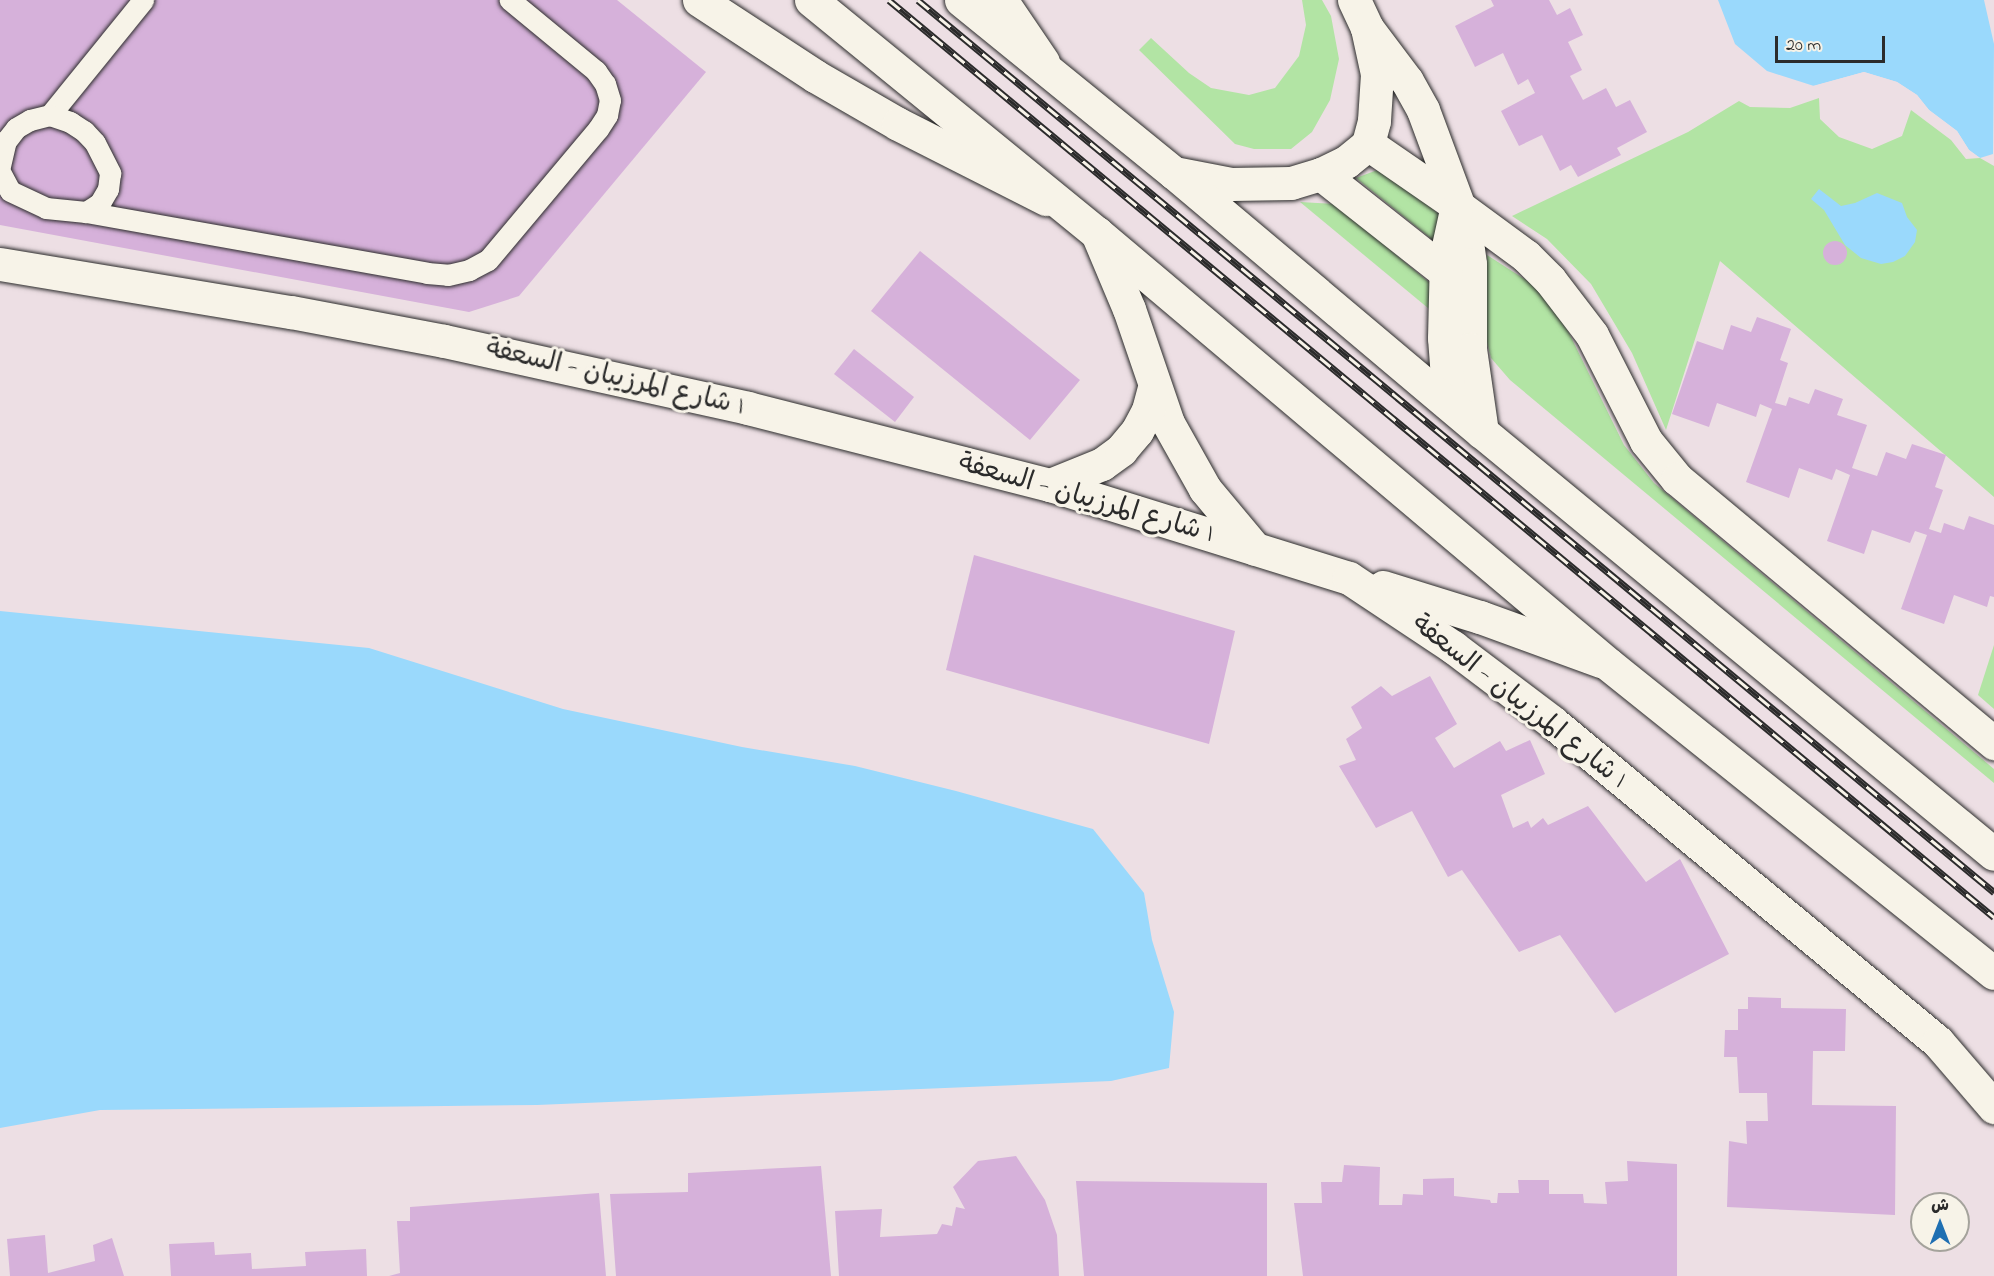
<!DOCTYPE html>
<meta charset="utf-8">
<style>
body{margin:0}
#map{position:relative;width:1994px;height:1276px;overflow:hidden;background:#eddfe4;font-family:"Indie Flower","Playpen Sans Arabic",sans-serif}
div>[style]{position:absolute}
.green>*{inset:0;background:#b2e4a4}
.water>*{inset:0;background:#9ad9fc}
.pier>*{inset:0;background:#eddfe4}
.building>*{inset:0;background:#d6b1da}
.round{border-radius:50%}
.roads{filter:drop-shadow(0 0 2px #2b2b2b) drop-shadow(0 0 2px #2b2b2b)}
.service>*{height:21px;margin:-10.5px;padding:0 10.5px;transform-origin:10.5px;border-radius:10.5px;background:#f7f3e8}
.minor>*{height:33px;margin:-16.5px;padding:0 16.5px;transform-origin:16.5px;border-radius:16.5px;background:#f7f3e8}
.tertiary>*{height:33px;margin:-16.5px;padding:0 16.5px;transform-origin:16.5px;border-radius:16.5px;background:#f7f3e8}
.secondary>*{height:33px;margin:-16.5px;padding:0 16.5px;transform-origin:16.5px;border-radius:16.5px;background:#f7f3e8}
.rail>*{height:7px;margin-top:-3.5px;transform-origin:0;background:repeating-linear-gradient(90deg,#f7f3e8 0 14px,#2b2b2b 0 28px);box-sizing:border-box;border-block:2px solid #2b2b2b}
span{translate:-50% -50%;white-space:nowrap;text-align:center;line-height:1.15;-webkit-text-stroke:6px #f7f3e8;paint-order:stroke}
.street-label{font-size:27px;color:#2b2b2b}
.north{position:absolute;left:1910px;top:1192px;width:60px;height:60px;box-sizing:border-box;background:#f7f3e8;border:2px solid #a5a39c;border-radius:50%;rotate:0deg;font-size:16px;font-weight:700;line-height:24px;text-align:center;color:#2b2b2b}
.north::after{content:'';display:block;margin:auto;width:21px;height:27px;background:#1f6fb2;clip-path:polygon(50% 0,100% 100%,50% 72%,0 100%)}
.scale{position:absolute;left:1775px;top:36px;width:110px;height:27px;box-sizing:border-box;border:3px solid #2b2b2b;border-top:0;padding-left:8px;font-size:18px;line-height:21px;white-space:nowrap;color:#2b2b2b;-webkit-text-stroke:4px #f7f3e8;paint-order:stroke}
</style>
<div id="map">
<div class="green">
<i style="clip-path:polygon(1302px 0,1322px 0,1331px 16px,1339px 59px,1330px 100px,1312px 132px,1291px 149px,1254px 149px,1235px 144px,1139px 50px,1151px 38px,1189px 73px,1211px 88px,1249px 95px,1275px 88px,1299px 56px,1306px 25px)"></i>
<i style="clip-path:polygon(1819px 98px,1820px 119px,1839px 137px,1872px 149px,1902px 136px,1911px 110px,1951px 140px,1966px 159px,1980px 158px,1994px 166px,1994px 497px,1720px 261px,1666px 430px,1632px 353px,1591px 284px,1547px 239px,1512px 216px,1688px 132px,1739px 101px,1750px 107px,1790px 108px)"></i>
<i style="clip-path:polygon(1380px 169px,1439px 214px,1434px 241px,1356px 178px)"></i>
<i style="clip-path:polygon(1300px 202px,1335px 204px,1431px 284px,1434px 313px)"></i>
<i style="clip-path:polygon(1487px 255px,1537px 287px,1568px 331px,1624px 445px,1654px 483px,1994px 769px,1994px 783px,1510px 380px,1491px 358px,1484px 330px)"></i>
<i style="clip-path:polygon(1994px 645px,1994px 709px,1978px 695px)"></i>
</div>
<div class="water">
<i style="clip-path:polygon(1718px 0,1984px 0,1994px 44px,1993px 154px,1980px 158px,1969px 150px,1957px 131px,1929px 110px,1917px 95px,1897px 82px,1864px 72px,1814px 86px,1767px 71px,1735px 44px)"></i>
<i style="clip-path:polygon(1819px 189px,1841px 206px,1855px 203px,1877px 193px,1902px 203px,1907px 217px,1917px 230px,1915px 242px,1905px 256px,1893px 262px,1881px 264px,1861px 258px,1845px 245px,1824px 210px,1811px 199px)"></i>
<i style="clip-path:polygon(0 611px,369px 648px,563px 709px,742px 747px,855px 766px,956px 791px,1093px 829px,1144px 893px,1152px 940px,1174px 1012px,1169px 1068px,1111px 1081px,537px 1105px,100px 1110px,0 1128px)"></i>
</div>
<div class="pier">
<i style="clip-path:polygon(1864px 72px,1897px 82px,1917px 95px,1929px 110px,1957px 131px,1969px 150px,1980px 158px,1976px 158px,1967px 152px,1954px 133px,1927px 112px,1915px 98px,1896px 85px,1864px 75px,1814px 89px,1809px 87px)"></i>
</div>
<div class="building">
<i style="clip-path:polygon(0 0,617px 0,706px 72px,519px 296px,469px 312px,0 225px)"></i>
<i style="clip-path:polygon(1491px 0,1549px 0,1557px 15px,1570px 8px,1583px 35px,1568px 42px,1582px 70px,1570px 76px,1583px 100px,1606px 88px,1616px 107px,1630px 100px,1647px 132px,1617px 148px,1621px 155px,1578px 177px,1571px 165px,1560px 171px,1542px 135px,1519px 146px,1501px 111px,1535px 93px,1528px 79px,1518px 85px,1503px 53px,1475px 67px,1455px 26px,1494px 6px)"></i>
<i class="round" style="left:1823px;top:241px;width:24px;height:24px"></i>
<i style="clip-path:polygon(920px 251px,1080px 380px,1030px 440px,871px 311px)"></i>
<i style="clip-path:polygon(1757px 317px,1791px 329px,1780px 360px,1788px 363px,1775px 403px,1786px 406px,1789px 397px,1809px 404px,1815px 389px,1843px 399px,1837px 415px,1867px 425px,1852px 468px,1877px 476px,1886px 452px,1906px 459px,1912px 444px,1946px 455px,1935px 487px,1943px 490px,1929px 529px,1941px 533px,1944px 523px,1964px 530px,1969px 516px,1994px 525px,1994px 597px,1990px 596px,1987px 607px,1954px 595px,1944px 624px,1901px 609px,1927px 535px,1915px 531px,1910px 543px,1872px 530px,1864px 554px,1827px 541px,1850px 475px,1836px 469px,1832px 480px,1799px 468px,1789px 498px,1746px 482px,1772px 409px,1760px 404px,1756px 417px,1717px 403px,1709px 427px,1672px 414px,1697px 341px,1723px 350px,1731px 325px,1751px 332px)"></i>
<i style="clip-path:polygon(854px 349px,914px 397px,895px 422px,834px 374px)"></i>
<i style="clip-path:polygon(974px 555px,1235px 631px,1209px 744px,946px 670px)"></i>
<i style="clip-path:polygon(1430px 676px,1457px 724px,1435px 738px,1454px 768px,1500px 741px,1506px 751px,1530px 740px,1545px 774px,1501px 795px,1513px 828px,1528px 821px,1531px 828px,1543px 818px,1548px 825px,1588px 806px,1646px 882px,1680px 859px,1729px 954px,1615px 1013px,1560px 935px,1519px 952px,1462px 870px,1448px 877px,1412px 811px,1376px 828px,1339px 766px,1356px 760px,1346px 739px,1362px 728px,1351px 707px,1381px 686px,1392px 696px)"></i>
<i style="clip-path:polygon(1748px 997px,1781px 998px,1781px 1008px,1846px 1009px,1845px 1051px,1813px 1051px,1812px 1105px,1896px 1106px,1895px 1215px,1727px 1207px,1729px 1141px,1747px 1144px,1746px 1121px,1768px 1121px,1767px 1093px,1739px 1093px,1737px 1057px,1724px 1057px,1725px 1030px,1738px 1030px,1738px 1009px,1748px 1009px)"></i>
<i style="clip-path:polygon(1016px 1156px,1045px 1200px,1057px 1235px,1059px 1276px,839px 1276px,835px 1211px,882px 1209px,880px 1237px,937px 1234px,942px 1224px,952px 1226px,956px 1207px,965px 1209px,953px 1187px,978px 1161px)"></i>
<i style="clip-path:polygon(1627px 1161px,1677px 1164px,1677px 1276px,1303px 1276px,1294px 1203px,1322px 1203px,1321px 1182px,1342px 1182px,1344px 1165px,1380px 1167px,1379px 1205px,1402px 1205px,1403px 1194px,1423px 1195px,1423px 1179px,1454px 1178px,1454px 1196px,1490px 1200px,1491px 1203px,1497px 1203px,1498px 1193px,1519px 1193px,1518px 1180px,1549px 1180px,1549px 1194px,1583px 1194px,1584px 1203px,1607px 1204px,1605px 1182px,1628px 1181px)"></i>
<i style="clip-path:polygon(821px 1166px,831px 1276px,616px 1276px,610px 1194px,688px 1192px,688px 1173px)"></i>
<i style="clip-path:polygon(1076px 1181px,1267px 1183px,1267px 1276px,1084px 1276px)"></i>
<i style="clip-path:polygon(599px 1193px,606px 1276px,389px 1276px,400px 1273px,397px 1221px,410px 1221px,410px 1207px)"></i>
<i style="clip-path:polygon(45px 1235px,48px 1273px,95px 1261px,93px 1245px,112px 1238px,124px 1276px,10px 1276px,7px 1239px)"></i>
<i style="clip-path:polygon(214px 1242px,215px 1255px,251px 1253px,252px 1269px,306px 1266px,305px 1252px,366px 1249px,367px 1276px,171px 1276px,169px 1244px)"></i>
</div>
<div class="roads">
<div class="service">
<i style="left:50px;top:115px;width:148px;rotate:-51deg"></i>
<i style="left:0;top:166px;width:26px;rotate:-77deg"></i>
<i style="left:6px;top:141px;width:16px;rotate:-52deg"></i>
<i style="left:16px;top:128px;width:16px;rotate:-30deg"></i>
<i style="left:30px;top:120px;width:21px;rotate:-14deg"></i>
<i style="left:50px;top:115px;width:21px;rotate:19deg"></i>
<i style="left:70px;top:122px;width:17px;rotate:33deg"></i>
<i style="left:84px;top:131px;width:16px;rotate:47deg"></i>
<i style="left:95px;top:143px;width:34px;rotate:63deg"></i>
<i style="left:110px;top:173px;width:16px;rotate:97deg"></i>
<i style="left:108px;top:189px;width:16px;rotate:120deg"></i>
<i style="left:100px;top:203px;width:17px;rotate:147deg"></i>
<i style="left:0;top:172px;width:21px;rotate:62deg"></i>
<i style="left:10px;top:191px;width:40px;rotate:25deg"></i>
<i style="left:46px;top:208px;width:40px;rotate:5.7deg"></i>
<i style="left:86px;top:212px;width:346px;rotate:10.1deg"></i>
<i style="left:427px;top:273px;width:21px;rotate:5deg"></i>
<i style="left:448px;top:275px;width:22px;rotate:-13deg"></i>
<i style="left:469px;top:270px;width:21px;rotate:-28deg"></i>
<i style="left:488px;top:260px;width:171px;rotate:-50deg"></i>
<i style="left:598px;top:129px;width:17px;rotate:-57deg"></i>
<i style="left:607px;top:115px;width:15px;rotate:-79deg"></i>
<i style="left:610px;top:100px;width:17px;rotate:-107deg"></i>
<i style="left:605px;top:84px;width:16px;rotate:-125deg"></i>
<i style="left:596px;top:71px;width:112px;rotate:-140.5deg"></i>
</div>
<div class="minor">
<i style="left:1354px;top:0;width:31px;rotate:65deg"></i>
<i style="left:1367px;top:28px;width:47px;rotate:77.7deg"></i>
<i style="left:1377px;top:74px;width:47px;rotate:93.7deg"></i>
<i style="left:1374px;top:121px;width:24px;rotate:105deg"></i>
<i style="left:1367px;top:28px;width:66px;rotate:53deg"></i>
<i style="left:1407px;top:81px;width:33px;rotate:61deg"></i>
<i style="left:1423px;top:110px;width:117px;rotate:69.6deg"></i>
<i style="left:1464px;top:220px;width:44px;rotate:82.2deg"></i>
<i style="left:1470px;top:264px;width:85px;rotate:90deg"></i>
<i style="left:1470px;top:349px;width:84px;rotate:81.8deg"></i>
<i style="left:1368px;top:144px;width:109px;rotate:34.6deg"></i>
<i style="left:1458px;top:206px;width:84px;rotate:36.3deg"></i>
<i style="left:1526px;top:256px;width:34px;rotate:45deg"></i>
<i style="left:1550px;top:280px;width:69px;rotate:52.6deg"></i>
<i style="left:1592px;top:335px;width:119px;rotate:63deg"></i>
<i style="left:1646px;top:441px;width:49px;rotate:50.8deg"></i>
<i style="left:1677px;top:479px;width:413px;rotate:39.8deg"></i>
<i style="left:1174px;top:173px;width:58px;rotate:10.9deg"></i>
<i style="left:1231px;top:184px;width:60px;rotate:-1deg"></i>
<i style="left:1291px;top:183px;width:31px;rotate:-17deg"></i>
<i style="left:1321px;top:174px;width:28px;rotate:-26deg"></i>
<i style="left:1346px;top:162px;width:28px;rotate:-39deg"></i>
<i style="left:1321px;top:174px;width:158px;rotate:38.3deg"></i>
<i style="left:1097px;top:233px;width:82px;rotate:67.2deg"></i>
<i style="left:1129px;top:309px;width:120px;rotate:71.1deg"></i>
<i style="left:1168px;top:423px;width:76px;rotate:60.7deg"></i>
<i style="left:1205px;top:489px;width:78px;rotate:50.2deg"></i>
<i style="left:0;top:264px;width:295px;rotate:9.4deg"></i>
<i style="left:291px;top:312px;width:156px;rotate:10.7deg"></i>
<i style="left:444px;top:341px;width:311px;rotate:12.4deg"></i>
<i style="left:748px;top:408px;width:312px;rotate:14.3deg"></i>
<i style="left:1050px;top:485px;width:313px;rotate:17.3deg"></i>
<i style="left:1349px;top:578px;width:125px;rotate:33.6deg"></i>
<i style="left:1453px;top:647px;width:124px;rotate:37.1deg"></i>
<i style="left:1552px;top:722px;width:501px;rotate:39.66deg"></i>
<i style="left:1938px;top:1042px;width:86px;rotate:49.3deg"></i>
<i style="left:1449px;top:404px;width:66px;rotate:-94.3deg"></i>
<i style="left:1444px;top:338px;width:83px;rotate:-88.6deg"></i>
<i style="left:1446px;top:255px;width:46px;rotate:-77.5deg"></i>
<i style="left:1050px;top:485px;width:56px;rotate:-22deg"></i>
<i style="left:1102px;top:464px;width:24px;rotate:-36deg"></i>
<i style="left:1121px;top:450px;width:25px;rotate:-50deg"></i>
<i style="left:1137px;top:431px;width:24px;rotate:-62deg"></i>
<i style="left:1148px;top:410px;width:24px;rotate:-75deg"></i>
<i style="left:1383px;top:587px;width:102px;rotate:17.2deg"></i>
<i style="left:1480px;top:617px;width:129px;rotate:20deg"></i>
</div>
<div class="tertiary">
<i style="left:699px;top:0;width:139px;rotate:33.2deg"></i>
<i style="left:815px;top:76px;width:96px;rotate:30deg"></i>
<i style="left:898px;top:124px;width:166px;rotate:26.9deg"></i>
<i style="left:1001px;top:0;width:75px;rotate:55.9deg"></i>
</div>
<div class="secondary">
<i style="left:811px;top:0;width:369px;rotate:39.2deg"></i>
<i style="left:1097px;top:233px;width:668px;rotate:40.15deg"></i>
<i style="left:1608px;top:664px;width:494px;rotate:38.7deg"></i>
<i style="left:961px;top:0;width:274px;rotate:39.1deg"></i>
<i style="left:1174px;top:173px;width:402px;rotate:40.1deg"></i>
<i style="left:1482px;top:432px;width:663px;rotate:39.5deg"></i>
</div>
</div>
<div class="rail">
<i style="left:889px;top:0;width:1436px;rotate:39.69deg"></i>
<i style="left:918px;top:0;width:1398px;rotate:39.66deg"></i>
</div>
<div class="street-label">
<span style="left:615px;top:378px;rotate:13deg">شارع المرزيبان - السعفة I</span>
<span style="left:1086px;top:499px;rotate:16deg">شارع المرزيبان - السعفة I</span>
<span style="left:1519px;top:702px;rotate:38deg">شارع المرزيبان - السعفة I</span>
</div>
<div class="north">ش</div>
<div class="scale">20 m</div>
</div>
